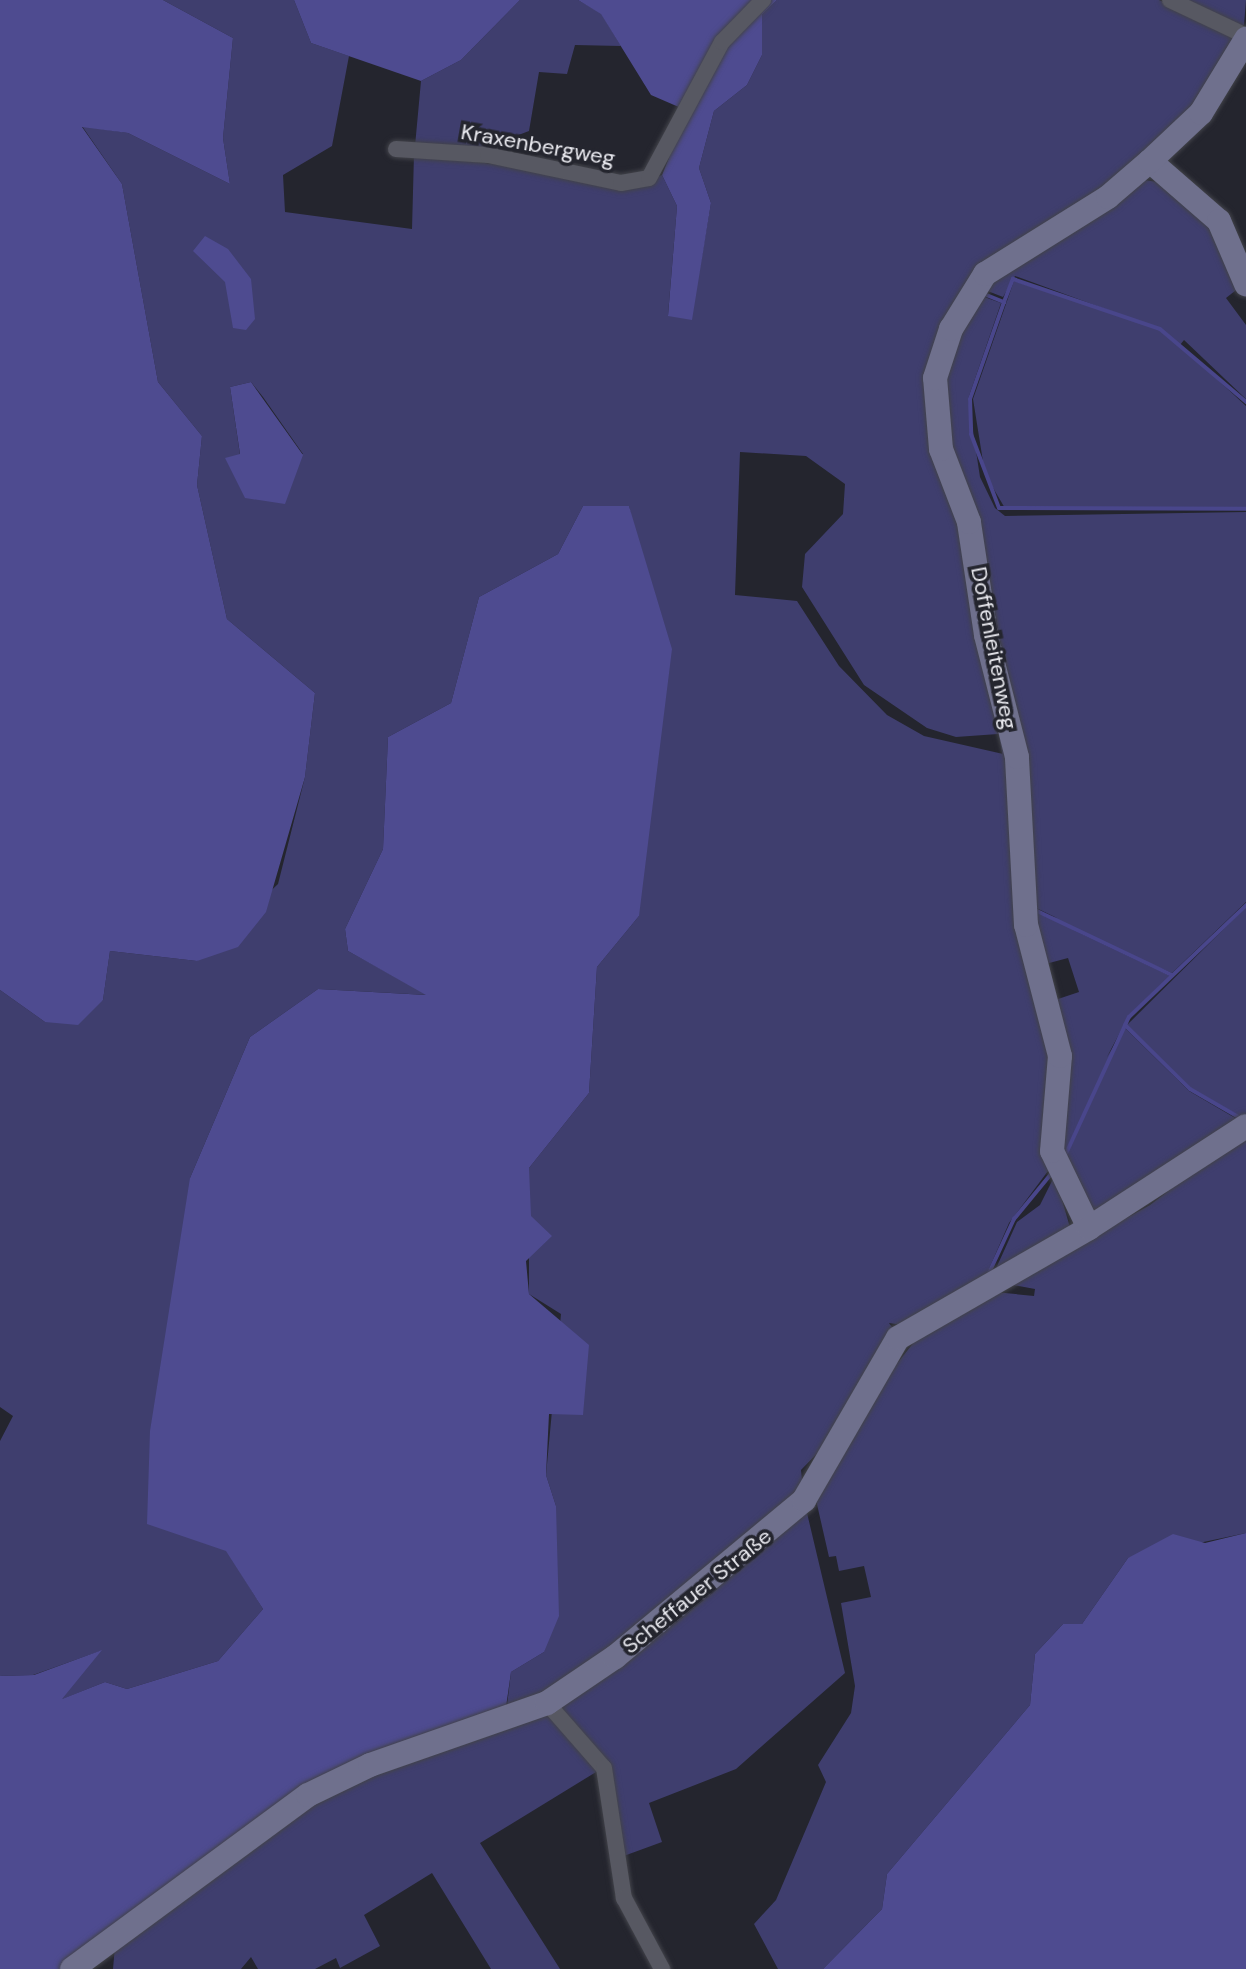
<!DOCTYPE html>
<meta charset="utf-8">
<style>
body{margin:0}
#map{position:relative;width:1246px;height:1969px;overflow:hidden;background:#24252e;font-family:"DM Sans",sans-serif}
div>[style]{position:absolute}
.green>*{inset:0;background:#3f3e6e}
.forest>*{inset:0;background:#4e4b90}
.stream>*{height:4px;margin:-2px;padding:0 2px;transform-origin:2px;border-radius:2px;background:#49468b}
.roads{filter:drop-shadow(0 0 2px #42434a) drop-shadow(0 0 2px #42434a)}
.street>*{height:16px;margin:-8px;padding:0 8px;transform-origin:8px;border-radius:8px;background:#575862}
.secondary>*{height:24px;margin:-12px;padding:0 12px;transform-origin:12px;border-radius:12px;background:#6f708d}
span{translate:-50% -50%;white-space:nowrap;text-align:center;line-height:1.15;-webkit-text-stroke:7px #24252e;paint-order:stroke}
.street-label{font-size:22px;color:#e9e9ef}
</style>
<div id="map">
<div class="green">
<i style="clip-path:polygon(evenodd,163px 0,294px 0,311px 43px,349px 56px,332px 146px,283px 175px,285px 212px,412px 229px,414px 154px,641px 183px,662px 175px,677px 206px,668px 315px,691px 319px,711px 203px,699px 168px,714px 111px,747px 85px,762px 55px,762px 15px,777px 0,1159px 0,1236px 37px,1217px 84px,1134px 172px,1018px 242px,937px 348px,954px 495px,998px 734px,956px 737px,927px 728px,864px 685px,802px 587px,805px 554px,843px 514px,845px 484px,806px 456px,740px 452px,735px 595px,797px 601px,839px 666px,887px 715px,924px 736px,1012px 756px,1051px 1032px,1051px 1167px,1009px 1223px,985px 1278px,902px 1325px,889px 1323px,894px 1330px,876px 1352px,842px 1428px,801px 1470px,803px 1489px,592px 1667px,506px 1714px,511px 1672px,544px 1652px,556px 1506px,546px 1475px,561px 1314px,529px 1294px,529px 1168px,589px 1093px,597px 967px,639px 916px,637px 542px,629px 506px,583px 506px,558px 554px,479px 597px,451px 703px,388px 737px,383px 849px,345px 929px,348px 951px,428px 995px,318px 989px,250px 1037px,190px 1178px,227px 1551px,263px 1609px,218px 1661px,127px 1689px,105px 1682px,60px 1700px,100px 1651px,33px 1675px,0 1676px,0 1441px,13px 1416px,0 1407px,0 990px,45px 1022px,103px 1000px,110px 951px,197px 961px,278px 884px,305px 777px,315px 693px,227px 619px,197px 485px,202px 436px,158px 382px,122px 184px,82px 126px,128px 133px,230px 184px,223px 138px,233px 38px,163px 0,251px 382px,263px 397px,303px 454px,225px 459px,240px 455px,230px 387px,251px 382px)"></i>
<i style="clip-path:polygon(520px 0,578px 0,601px 13px,621px 46px,575px 45px,567px 74px,539px 72px,529px 131px,481px 149px,415px 146px,421px 81px,461px 60px)"></i>
<i style="clip-path:polygon(1180px 0,1246px 0,1244px 25px,1236px 25px)"></i>
<i style="clip-path:polygon(1144px 180px,1158px 182px,1214px 224px,1240px 287px,1226px 298px,1246px 325px,1246px 399px,1184px 340px,1180px 345px,1246px 406px,1246px 507px,1006px 510px,985px 474px,973px 399px,1014px 281px,1163px 330px,1015px 276px,1003px 297px,980px 288px)"></i>
<i style="clip-path:polygon(976px 294px,1001px 303px,968px 399px,980px 477px,995px 508px,1005px 516px,1246px 512px,1246px 902px,1172px 973px,1071px 929px,1170px 976px,1129px 1015px,1107px 1057px,1125px 1028px,1189px 1091px,1242px 1122px,1095px 1215px,1061px 1167px,1104px 1074px,1062px 1158px,1049px 1002px,1079px 992px,1068px 958px,1038px 966px,1029px 910px,1057px 918px,1030px 905px,947px 452px,938px 382px)"></i>
<i style="clip-path:polygon(1246px 907px,1246px 1118px,1245px 1119px,1191px 1088px,1127px 1025px)"></i>
<i style="clip-path:polygon(1240px 1136px,1246px 1136px,1246px 1533px,1128px 1558px,1082px 1624px,1063px 1624px,1035px 1654px,1030px 1705px,887px 1874px,882px 1909px,823px 1969px,778px 1969px,754px 1924px,776px 1900px,826px 1782px,818px 1765px,851px 1713px,855px 1686px,841px 1603px,871px 1597px,864px 1566px,839px 1571px,836px 1556px,829px 1557px,816px 1500px,880px 1385px,922px 1332px,995px 1292px,1034px 1296px,1035px 1289px,1007px 1284px,1150px 1205px)"></i>
<i style="clip-path:polygon(1055px 1175px,1071px 1231px,994px 1273px,1017px 1222px,1040px 1205px)"></i>
<i style="clip-path:polygon(807px 1513px,845px 1673px,736px 1769px,649px 1803px,662px 1842px,621px 1857px,609px 1768px,561px 1707px)"></i>
<i style="clip-path:polygon(539px 1714px,552px 1716px,601px 1769px,480px 1843px,560px 1969px,491px 1969px,432px 1873px,364px 1915px,380px 1946px,340px 1968px,336px 1958px,315px 1969px,258px 1969px,251px 1957px,241px 1969px,113px 1969px,115px 1946px,331px 1789px)"></i>
</div>
<div class="forest">
<i style="clip-path:polygon(0 0,163px 0,233px 38px,223px 138px,230px 184px,128px 133px,82px 127px,122px 184px,158px 382px,202px 436px,197px 485px,227px 619px,315px 693px,305px 777px,266px 912px,238px 947px,197px 961px,110px 951px,103px 1000px,78px 1025px,45px 1022px,0 990px)"></i>
<i style="clip-path:polygon(294px 0,520px 0,461px 60px,421px 81px,311px 43px)"></i>
<i style="clip-path:polygon(578px 0,777px 0,762px 15px,762px 55px,747px 85px,714px 111px,699px 168px,711px 203px,692px 320px,668px 316px,677px 206px,662px 175px,688px 111px,651px 95px,601px 14px)"></i>
<i style="clip-path:polygon(205px 236px,228px 249px,251px 279px,255px 319px,246px 330px,233px 328px,225px 282px,193px 251px)"></i>
<i style="clip-path:polygon(251px 382px,303px 455px,285px 504px,245px 498px,225px 458px,240px 454px,230px 387px)"></i>
<i style="clip-path:polygon(583px 506px,629px 506px,672px 649px,639px 916px,597px 967px,589px 1093px,529px 1168px,531px 1216px,552px 1236px,526px 1261px,529px 1294px,589px 1345px,583px 1415px,549px 1414px,546px 1475px,556px 1506px,559px 1616px,544px 1652px,511px 1672px,505px 1714px,391px 1749px,63px 1969px,0 1969px,0 1676px,34px 1675px,102px 1650px,62px 1699px,105px 1682px,127px 1689px,218px 1661px,263px 1609px,226px 1551px,147px 1524px,150px 1431px,190px 1178px,250px 1037px,318px 989px,426px 995px,348px 951px,345px 929px,383px 849px,388px 737px,451px 703px,479px 597px,558px 554px)"></i>
<i style="clip-path:polygon(1246px 1533px,1246px 1969px,823px 1969px,882px 1909px,887px 1874px,1030px 1705px,1035px 1654px,1063px 1624px,1082px 1624px,1128px 1558px,1173px 1534px,1205px 1543px)"></i>
</div>
<div class="stream">
<i style="left:984px;top:294px;width:22px;rotate:22deg"></i>
<i style="left:1004px;top:302px;width:25px;rotate:-69deg"></i>
<i style="left:1013px;top:279px;width:155px;rotate:18.8deg"></i>
<i style="left:1160px;top:329px;width:113px;rotate:40.3deg"></i>
<i style="left:1004px;top:302px;width:103px;rotate:109.3deg"></i>
<i style="left:970px;top:399px;width:35px;rotate:88deg"></i>
<i style="left:971px;top:434px;width:79px;rotate:69.3deg"></i>
<i style="left:999px;top:508px;width:247px;rotate:0.2deg"></i>
<i style="left:1035px;top:910px;width:152px;rotate:25.4deg"></i>
<i style="left:1125px;top:1025px;width:91px;rotate:44.6deg"></i>
<i style="left:1190px;top:1089px;width:58px;rotate:30.1deg"></i>
<i style="left:1064px;top:1158px;width:155px;rotate:-65.3deg"></i>
<i style="left:1129px;top:1017px;width:162px;rotate:-43.7deg"></i>
<i style="left:989px;top:1273px;width:60px;rotate:-65.2deg"></i>
<i style="left:1014px;top:1219px;width:58px;rotate:-50.6deg"></i>
</div>
<div class="roads">
<div class="street">
<i style="left:1170px;top:0;width:84px;rotate:25.3deg"></i>
<i style="left:396px;top:149px;width:92px;rotate:3.7deg"></i>
<i style="left:488px;top:155px;width:136px;rotate:11.9deg"></i>
<i style="left:621px;top:183px;width:28px;rotate:-10deg"></i>
<i style="left:649px;top:178px;width:154px;rotate:-61.8deg"></i>
<i style="left:722px;top:42px;width:59px;rotate:-45.7deg"></i>
<i style="left:547px;top:1703px;width:86px;rotate:48.8deg"></i>
<i style="left:604px;top:1768px;width:132px;rotate:81.3deg"></i>
<i style="left:624px;top:1898px;width:81px;rotate:61.8deg"></i>
</div>
<div class="secondary">
<i style="left:1150px;top:161px;width:91px;rotate:41deg"></i>
<i style="left:1219px;top:221px;width:69px;rotate:66.8deg"></i>
<i style="left:1089px;top:1228px;width:85px;rotate:-115.7deg"></i>
<i style="left:1052px;top:1151px;width:95px;rotate:-85.2deg"></i>
<i style="left:1060px;top:1056px;width:135px;rotate:-104.5deg"></i>
<i style="left:1026px;top:925px;width:168px;rotate:-93.1deg"></i>
<i style="left:1017px;top:757px;width:126px;rotate:-104.3deg"></i>
<i style="left:986px;top:635px;width:114px;rotate:-98.6deg"></i>
<i style="left:969px;top:522px;width:78px;rotate:-111deg"></i>
<i style="left:941px;top:449px;width:71px;rotate:-94.8deg"></i>
<i style="left:935px;top:378px;width:52px;rotate:-71.9deg"></i>
<i style="left:951px;top:329px;width:65px;rotate:-58.3deg"></i>
<i style="left:985px;top:274px;width:145px;rotate:-32deg"></i>
<i style="left:1108px;top:197px;width:55px;rotate:-40.6deg"></i>
<i style="left:1150px;top:161px;width:70px;rotate:-43.3deg"></i>
<i style="left:1201px;top:113px;width:87px;rotate:-58.7deg"></i>
<i style="left:72px;top:1969px;width:293px;rotate:-36.4deg"></i>
<i style="left:308px;top:1795px;width:69px;rotate:-25.8deg"></i>
<i style="left:370px;top:1765px;width:188px;rotate:-19.3deg"></i>
<i style="left:547px;top:1703px;width:82px;rotate:-34.1deg"></i>
<i style="left:615px;top:1657px;width:246px;rotate:-39.7deg"></i>
<i style="left:804px;top:1500px;width:187px;rotate:-59.9deg"></i>
<i style="left:898px;top:1338px;width:220px;rotate:-29.9deg"></i>
<i style="left:1089px;top:1228px;width:187px;rotate:-33deg"></i>
</div>
</div>
<div class="street-label">
<span style="left:538px;top:145px;rotate:10deg">Kraxenbergweg</span>
<span style="left:994px;top:648px;rotate:79deg">Doffenleitenweg</span>
<span style="left:697px;top:1591px;rotate:-39deg">Scheffauer Straße</span>
</div>
</div>
